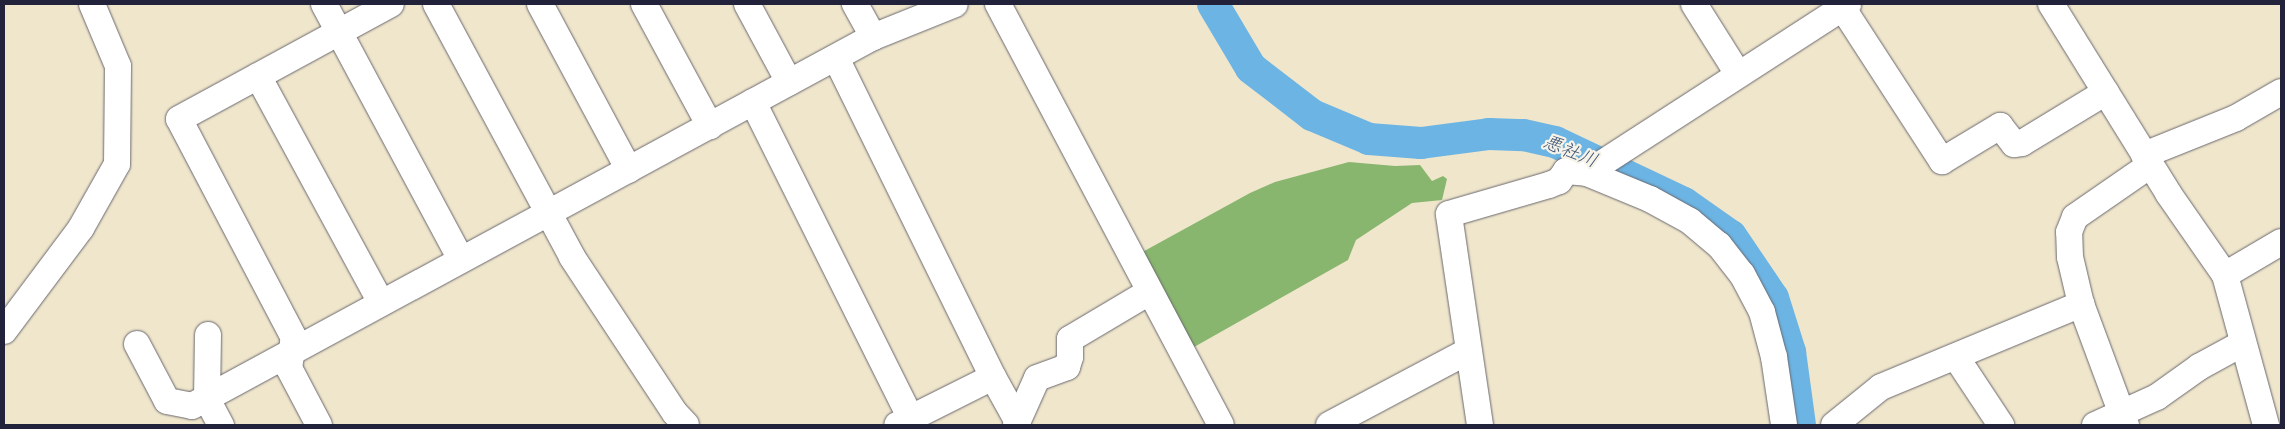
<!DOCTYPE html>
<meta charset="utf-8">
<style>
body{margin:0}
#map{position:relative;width:2285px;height:429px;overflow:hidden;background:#efe6cc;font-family:Mynerve,"Klee One",sans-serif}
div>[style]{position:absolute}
.forest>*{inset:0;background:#88b66e}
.river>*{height:32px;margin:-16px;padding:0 16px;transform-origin:16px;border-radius:16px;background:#6bb4e3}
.roads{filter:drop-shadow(0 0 1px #6a676e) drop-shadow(0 0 1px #6a676e)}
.minor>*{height:26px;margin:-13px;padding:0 13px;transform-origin:13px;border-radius:13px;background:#fff}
span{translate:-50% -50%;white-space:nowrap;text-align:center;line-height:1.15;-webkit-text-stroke:4.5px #f7f3e8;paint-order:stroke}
.water-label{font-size:19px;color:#3c5576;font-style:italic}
.frame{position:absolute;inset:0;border:5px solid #22223b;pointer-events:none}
</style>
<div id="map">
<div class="forest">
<i style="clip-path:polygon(1349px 162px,1395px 166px,1420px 165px,1432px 181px,1443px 176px,1447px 179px,1442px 200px,1412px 203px,1356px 240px,1348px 260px,1187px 351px,1137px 255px,1250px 193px,1275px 182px)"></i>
</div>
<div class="river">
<i style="left:1213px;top:4px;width:74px;rotate:59.3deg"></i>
<i style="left:1251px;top:68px;width:77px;rotate:37.6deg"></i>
<i style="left:1312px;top:115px;width:62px;rotate:22.8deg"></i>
<i style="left:1369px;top:139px;width:52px;rotate:4.4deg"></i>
<i style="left:1421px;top:143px;width:69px;rotate:-7.5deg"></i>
<i style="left:1489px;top:134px;width:35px;rotate:2deg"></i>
<i style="left:1524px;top:135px;width:32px;rotate:13deg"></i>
<i style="left:1555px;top:142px;width:143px;rotate:25.3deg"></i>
<i style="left:1684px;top:203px;width:57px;rotate:35.1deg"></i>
<i style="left:1731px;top:236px;width:75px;rotate:55.9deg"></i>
<i style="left:1773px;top:298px;width:57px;rotate:72.5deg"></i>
<i style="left:1790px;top:352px;width:74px;rotate:82.2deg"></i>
</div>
<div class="roads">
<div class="minor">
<i style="left:324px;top:4px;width:290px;rotate:61.8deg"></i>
<i style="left:436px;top:4px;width:287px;rotate:61.7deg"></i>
<i style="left:572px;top:257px;width:187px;rotate:56.6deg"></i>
<i style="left:675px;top:413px;width:16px;rotate:47deg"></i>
<i style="left:540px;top:4px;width:188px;rotate:61.8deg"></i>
<i style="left:644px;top:4px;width:139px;rotate:61.6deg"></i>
<i style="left:747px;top:4px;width:89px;rotate:61.7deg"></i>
<i style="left:855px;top:4px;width:38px;rotate:61deg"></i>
<i style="left:998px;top:4px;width:476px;rotate:62.1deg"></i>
<i style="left:1694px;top:4px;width:83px;rotate:57.8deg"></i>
<i style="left:2051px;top:4px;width:222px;rotate:58.2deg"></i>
<i style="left:2168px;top:193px;width:100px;rotate:55.2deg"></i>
<i style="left:2225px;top:275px;width:156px;rotate:74.7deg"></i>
<i style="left:1842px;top:7px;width:184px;rotate:57deg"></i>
<i style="left:1942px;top:161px;width:68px;rotate:-31.1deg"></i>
<i style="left:2000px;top:126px;width:23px;rotate:52deg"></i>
<i style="left:2014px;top:144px;width:8px;rotate:-7deg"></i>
<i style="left:2022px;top:143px;width:98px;rotate:-31.3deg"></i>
<i style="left:836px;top:58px;width:356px;rotate:63.8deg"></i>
<i style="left:993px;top:377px;width:107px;rotate:153.4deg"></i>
<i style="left:258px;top:76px;width:258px;rotate:61.5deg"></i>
<i style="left:753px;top:102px;width:354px;rotate:63.5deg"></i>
<i style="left:2144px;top:155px;width:99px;rotate:-21.9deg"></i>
<i style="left:2236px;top:118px;width:52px;rotate:-30deg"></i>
<i style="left:1587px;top:173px;width:68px;rotate:22.4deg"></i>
<i style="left:1650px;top:199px;width:46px;rotate:28.8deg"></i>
<i style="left:1690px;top:221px;width:38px;rotate:40deg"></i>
<i style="left:1719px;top:245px;width:37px;rotate:52deg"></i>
<i style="left:1742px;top:274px;width:43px;rotate:62.2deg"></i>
<i style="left:1762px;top:312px;width:47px;rotate:75.1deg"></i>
<i style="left:1774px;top:357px;width:69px;rotate:81.6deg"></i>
<i style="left:2225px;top:275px;width:65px;rotate:-30.5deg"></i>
<i style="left:4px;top:331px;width:129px;rotate:-53.2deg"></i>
<i style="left:81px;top:228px;width:73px;rotate:-60.6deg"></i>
<i style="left:117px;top:164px;width:98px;rotate:-89.4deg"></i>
<i style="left:118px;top:66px;width:67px;rotate:-112.8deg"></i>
<i style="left:208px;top:335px;width:64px;rotate:90.9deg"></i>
<i style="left:207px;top:399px;width:30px;rotate:62deg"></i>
<i style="left:137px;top:344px;width:64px;rotate:62.2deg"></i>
<i style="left:167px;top:401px;width:25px;rotate:11deg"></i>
<i style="left:192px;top:406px;width:775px;rotate:-28.45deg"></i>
<i style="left:873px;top:37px;width:88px;rotate:-21.9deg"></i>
<i style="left:1956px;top:357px;width:82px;rotate:56.5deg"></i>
<i style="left:993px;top:377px;width:51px;rotate:60.9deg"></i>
<i style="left:319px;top:425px;width:64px;rotate:-117.8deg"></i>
<i style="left:289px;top:368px;width:30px;rotate:-81deg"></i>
<i style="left:294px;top:338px;width:247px;rotate:-117.7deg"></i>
<i style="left:179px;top:119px;width:241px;rotate:-28.5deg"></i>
<i style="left:1016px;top:425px;width:51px;rotate:-65.9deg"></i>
<i style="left:1037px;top:378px;width:32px;rotate:-20deg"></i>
<i style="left:1067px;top:367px;width:10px;rotate:-73deg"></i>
<i style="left:1070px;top:357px;width:18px;rotate:-90deg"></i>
<i style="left:1070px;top:339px;width:92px;rotate:-30.7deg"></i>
<i style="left:1329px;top:425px;width:157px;rotate:-28deg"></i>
<i style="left:1480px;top:425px;width:213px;rotate:-98.4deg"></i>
<i style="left:1449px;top:214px;width:104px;rotate:-16.2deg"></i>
<i style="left:1549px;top:185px;width:11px;rotate:-22deg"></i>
<i style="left:1559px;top:181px;width:12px;rotate:-55deg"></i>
<i style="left:1566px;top:171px;width:21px;rotate:5deg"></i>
<i style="left:1587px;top:173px;width:311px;rotate:-32.9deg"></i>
<i style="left:1834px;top:425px;width:60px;rotate:-39deg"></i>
<i style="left:1881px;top:387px;width:217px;rotate:-22.5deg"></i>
<i style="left:2095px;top:425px;width:68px;rotate:-24.3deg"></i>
<i style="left:2157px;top:397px;width:52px;rotate:-35.5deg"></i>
<i style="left:2199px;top:367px;width:50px;rotate:-28.6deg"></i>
<i style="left:2126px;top:425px;width:129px;rotate:-110.4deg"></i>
<i style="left:2081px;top:304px;width:48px;rotate:-103.2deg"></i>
<i style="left:2070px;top:257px;width:25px;rotate:-92deg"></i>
<i style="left:2069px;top:232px;width:16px;rotate:-68deg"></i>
<i style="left:2075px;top:217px;width:91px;rotate:-34.7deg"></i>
</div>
</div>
<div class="water-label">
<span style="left:1570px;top:152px;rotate:22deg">悪社川</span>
</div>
<div class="frame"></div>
</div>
